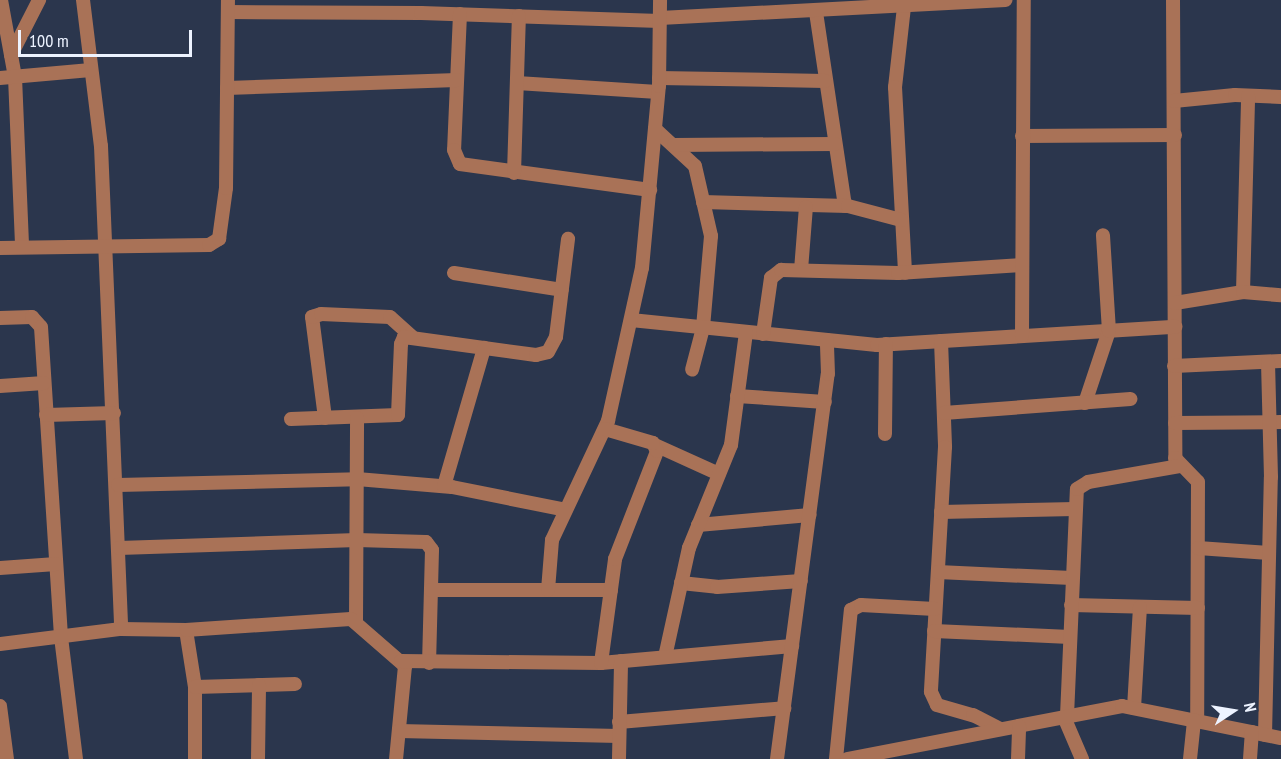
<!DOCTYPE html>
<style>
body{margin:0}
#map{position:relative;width:1281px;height:759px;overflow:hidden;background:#2b364d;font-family:"PT Sans Narrow",sans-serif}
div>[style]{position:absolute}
.minor>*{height:14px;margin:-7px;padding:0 7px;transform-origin:7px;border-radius:7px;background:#a97257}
span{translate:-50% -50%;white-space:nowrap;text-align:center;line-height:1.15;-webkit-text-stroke:4.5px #2b364d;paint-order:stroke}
.north{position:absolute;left:1203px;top:681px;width:60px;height:60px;-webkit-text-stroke:4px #2b364d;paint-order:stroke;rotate:78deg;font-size:16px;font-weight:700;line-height:24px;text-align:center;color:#edf3ff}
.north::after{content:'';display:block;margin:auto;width:21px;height:27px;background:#edf3ff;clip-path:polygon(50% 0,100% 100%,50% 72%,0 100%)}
.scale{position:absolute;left:18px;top:30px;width:174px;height:27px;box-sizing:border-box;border:3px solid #edf3ff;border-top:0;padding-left:8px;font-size:18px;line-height:21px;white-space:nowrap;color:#edf3ff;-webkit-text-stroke:4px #2b364d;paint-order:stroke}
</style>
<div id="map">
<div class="minor">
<i style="left:1px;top:0;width:78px;rotate:79.7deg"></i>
<i style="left:15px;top:77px;width:170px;rotate:87.6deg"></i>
<i style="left:83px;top:0;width:147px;rotate:83deg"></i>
<i style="left:101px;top:146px;width:483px;rotate:87.6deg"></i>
<i style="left:1173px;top:0;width:458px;rotate:89.7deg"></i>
<i style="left:1175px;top:458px;width:33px;rotate:46deg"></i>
<i style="left:1198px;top:482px;width:239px;rotate:90.2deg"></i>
<i style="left:904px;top:7px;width:81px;rotate:96.4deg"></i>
<i style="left:895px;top:87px;width:186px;rotate:86.9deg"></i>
<i style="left:228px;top:12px;width:193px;rotate:0.3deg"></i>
<i style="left:421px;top:13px;width:239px;rotate:1.9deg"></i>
<i style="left:816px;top:12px;width:196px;rotate:81.5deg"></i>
<i style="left:460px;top:14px;width:136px;rotate:92.5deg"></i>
<i style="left:454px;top:150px;width:15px;rotate:67deg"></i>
<i style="left:460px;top:164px;width:192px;rotate:7.8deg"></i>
<i style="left:660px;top:18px;width:346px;rotate:-3deg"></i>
<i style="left:11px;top:55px;width:62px;rotate:-63deg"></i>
<i style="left:0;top:78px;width:91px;rotate:-5deg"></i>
<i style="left:659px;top:78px;width:166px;rotate:1deg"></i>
<i style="left:517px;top:83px;width:141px;rotate:3.7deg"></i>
<i style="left:227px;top:88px;width:230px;rotate:-2deg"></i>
<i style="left:1174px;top:101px;width:61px;rotate:-5.6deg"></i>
<i style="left:1235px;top:95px;width:46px;rotate:2.5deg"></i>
<i style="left:655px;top:129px;width:54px;rotate:42.8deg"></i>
<i style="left:695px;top:166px;width:72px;rotate:77.1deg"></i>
<i style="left:711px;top:236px;width:92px;rotate:95deg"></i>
<i style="left:703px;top:328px;width:43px;rotate:104.7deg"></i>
<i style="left:1022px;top:136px;width:153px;rotate:-0.4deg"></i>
<i style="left:674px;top:145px;width:161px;rotate:-0.4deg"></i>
<i style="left:514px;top:173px;width:157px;rotate:-88.2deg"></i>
<i style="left:703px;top:202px;width:145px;rotate:1.6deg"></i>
<i style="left:848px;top:206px;width:55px;rotate:14.8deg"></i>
<i style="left:0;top:248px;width:209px;rotate:-0.8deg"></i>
<i style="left:209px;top:245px;width:12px;rotate:-31deg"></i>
<i style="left:219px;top:239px;width:51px;rotate:-82.2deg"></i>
<i style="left:226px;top:188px;width:188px;rotate:-89.4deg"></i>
<i style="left:801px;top:270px;width:63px;rotate:-85.5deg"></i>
<i style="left:454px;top:273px;width:109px;rotate:8.9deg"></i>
<i style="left:1243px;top:292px;width:196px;rotate:-88.5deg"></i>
<i style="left:1175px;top:303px;width:69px;rotate:-9.2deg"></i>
<i style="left:1243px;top:292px;width:38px;rotate:5deg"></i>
<i style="left:0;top:318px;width:32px;rotate:-2deg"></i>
<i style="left:32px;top:317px;width:13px;rotate:48deg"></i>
<i style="left:41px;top:327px;width:311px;rotate:86.3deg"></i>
<i style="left:61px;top:637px;width:123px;rotate:83deg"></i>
<i style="left:631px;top:320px;width:247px;rotate:5.8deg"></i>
<i style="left:877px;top:345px;width:299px;rotate:-3.5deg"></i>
<i style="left:763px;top:334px;width:57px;rotate:-81.9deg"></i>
<i style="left:771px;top:278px;width:13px;rotate:-39deg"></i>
<i style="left:781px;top:270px;width:117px;rotate:1.5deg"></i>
<i style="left:898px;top:273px;width:124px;rotate:-3.7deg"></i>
<i style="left:1022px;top:336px;width:336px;rotate:-89.7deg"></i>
<i style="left:941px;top:341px;width:106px;rotate:87.8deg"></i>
<i style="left:945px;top:447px;width:245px;rotate:93.3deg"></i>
<i style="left:931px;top:692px;width:14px;rotate:65deg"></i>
<i style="left:937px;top:705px;width:37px;rotate:16deg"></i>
<i style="left:973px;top:715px;width:30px;rotate:27deg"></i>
<i style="left:1174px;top:366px;width:107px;rotate:-2.7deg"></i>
<i style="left:0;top:386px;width:44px;rotate:-3.9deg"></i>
<i style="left:737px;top:396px;width:88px;rotate:3.9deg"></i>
<i style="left:1085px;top:403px;width:76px;rotate:-71.6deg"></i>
<i style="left:1109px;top:331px;width:96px;rotate:-93.6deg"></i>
<i style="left:944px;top:413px;width:187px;rotate:-4.3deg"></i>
<i style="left:46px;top:415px;width:68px;rotate:-1.7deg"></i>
<i style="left:325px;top:418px;width:102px;rotate:-97.3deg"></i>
<i style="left:312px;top:317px;width:9px;rotate:-18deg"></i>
<i style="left:321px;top:314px;width:69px;rotate:2.5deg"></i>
<i style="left:390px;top:317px;width:30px;rotate:42deg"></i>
<i style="left:291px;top:419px;width:107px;rotate:-2.1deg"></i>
<i style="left:398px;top:415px;width:71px;rotate:-87.6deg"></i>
<i style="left:401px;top:344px;width:8px;rotate:-67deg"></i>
<i style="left:404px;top:337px;width:133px;rotate:7.8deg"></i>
<i style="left:536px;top:355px;width:12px;rotate:-14deg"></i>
<i style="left:548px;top:352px;width:17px;rotate:-62deg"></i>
<i style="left:556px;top:337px;width:99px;rotate:-83deg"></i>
<i style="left:1175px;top:423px;width:106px;rotate:-0.5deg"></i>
<i style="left:885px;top:434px;width:90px;rotate:-89.4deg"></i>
<i style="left:655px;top:445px;width:70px;rotate:24.4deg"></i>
<i style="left:118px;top:485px;width:239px;rotate:-1.4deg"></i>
<i style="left:357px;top:479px;width:95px;rotate:4.8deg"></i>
<i style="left:452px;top:487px;width:116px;rotate:11.4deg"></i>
<i style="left:444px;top:486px;width:144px;rotate:-73.8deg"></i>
<i style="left:941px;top:512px;width:134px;rotate:-1.3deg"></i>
<i style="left:698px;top:525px;width:112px;rotate:-5.1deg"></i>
<i style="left:119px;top:548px;width:238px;rotate:-1.9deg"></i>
<i style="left:357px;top:540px;width:69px;rotate:1.7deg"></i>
<i style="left:426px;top:542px;width:10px;rotate:53deg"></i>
<i style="left:432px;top:550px;width:113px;rotate:91.5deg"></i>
<i style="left:1198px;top:548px;width:71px;rotate:4deg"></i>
<i style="left:0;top:568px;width:56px;rotate:-4.1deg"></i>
<i style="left:938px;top:572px;width:134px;rotate:2.6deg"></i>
<i style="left:681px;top:583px;width:36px;rotate:6deg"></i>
<i style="left:717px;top:587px;width:84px;rotate:-4.1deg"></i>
<i style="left:431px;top:590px;width:180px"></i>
<i style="left:548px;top:590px;width:50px;rotate:-85.4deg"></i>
<i style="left:552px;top:540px;width:132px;rotate:-64.8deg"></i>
<i style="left:608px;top:421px;width:157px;rotate:-77.5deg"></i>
<i style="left:642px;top:268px;width:183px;rotate:-84.7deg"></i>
<i style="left:659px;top:86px;width:86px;rotate:-89.3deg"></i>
<i style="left:1071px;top:605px;width:127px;rotate:1.4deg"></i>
<i style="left:356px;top:621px;width:203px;rotate:-89.7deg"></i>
<i style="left:186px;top:630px;width:58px;rotate:81deg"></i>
<i style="left:195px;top:687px;width:72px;rotate:90deg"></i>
<i style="left:934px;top:631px;width:136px;rotate:2.5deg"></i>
<i style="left:0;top:644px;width:122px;rotate:-7.1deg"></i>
<i style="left:121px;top:629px;width:65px;rotate:0.9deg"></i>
<i style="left:186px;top:630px;width:165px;rotate:-3.8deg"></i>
<i style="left:351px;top:619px;width:72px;rotate:41deg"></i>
<i style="left:405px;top:666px;width:93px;rotate:95.5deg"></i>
<i style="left:665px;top:657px;width:112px;rotate:-77.6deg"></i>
<i style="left:689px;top:548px;width:111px;rotate:-67.8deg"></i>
<i style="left:731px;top:445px;width:114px;rotate:-82.4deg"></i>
<i style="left:401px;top:661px;width:200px;rotate:0.6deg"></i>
<i style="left:601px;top:663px;width:192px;rotate:-5.1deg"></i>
<i style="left:601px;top:663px;width:105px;rotate:-82.3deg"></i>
<i style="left:615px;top:559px;width:116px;rotate:-68.7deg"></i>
<i style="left:657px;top:451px;width:9px;rotate:-117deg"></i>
<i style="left:653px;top:443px;width:50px;rotate:-163.7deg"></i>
<i style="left:195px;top:687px;width:100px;rotate:-1.7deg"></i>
<i style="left:0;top:706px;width:53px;rotate:82.5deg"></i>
<i style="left:1134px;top:708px;width:101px;rotate:-86.6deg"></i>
<i style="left:1067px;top:716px;width:227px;rotate:-87.5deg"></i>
<i style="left:1077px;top:489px;width:13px;rotate:-32deg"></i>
<i style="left:1088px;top:482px;width:93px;rotate:-9.9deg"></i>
<i style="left:1064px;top:717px;width:46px;rotate:66.8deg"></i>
<i style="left:619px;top:722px;width:166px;rotate:-4.8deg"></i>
<i style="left:399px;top:731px;width:220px;rotate:1.3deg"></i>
<i style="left:1265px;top:735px;width:258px;rotate:-88.7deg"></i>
<i style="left:1271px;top:477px;width:115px;rotate:-91.5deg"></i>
<i style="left:258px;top:759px;width:74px;rotate:-89.2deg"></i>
<i style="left:619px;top:759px;width:98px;rotate:-88.8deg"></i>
<i style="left:777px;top:759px;width:388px;rotate:-82.5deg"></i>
<i style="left:828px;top:374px;width:34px;rotate:-92deg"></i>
<i style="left:836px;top:759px;width:150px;rotate:-84.3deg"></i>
<i style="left:851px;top:610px;width:11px;rotate:-27deg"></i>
<i style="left:861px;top:605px;width:74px;rotate:3.1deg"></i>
<i style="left:847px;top:759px;width:280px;rotate:-10.9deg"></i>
<i style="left:1122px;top:706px;width:162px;rotate:11.4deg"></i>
<i style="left:1018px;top:759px;width:33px;rotate:-88deg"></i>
<i style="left:1190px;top:759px;width:39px;rotate:-84deg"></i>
<i style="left:1250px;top:759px;width:27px;rotate:-86deg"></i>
</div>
<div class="north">N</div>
<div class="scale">100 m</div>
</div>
